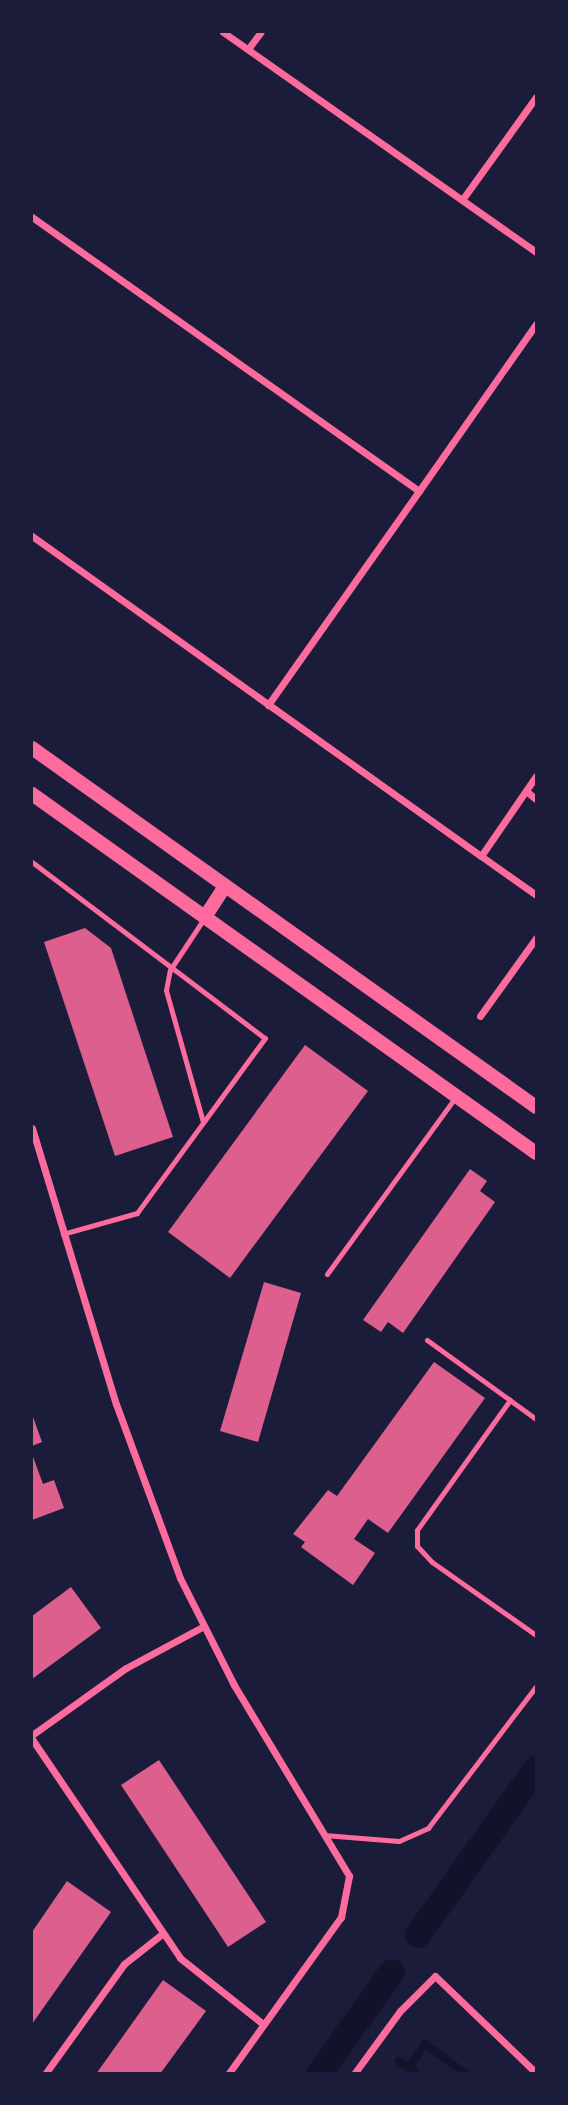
<!DOCTYPE html>
<style>
body{margin:0}
#map{position:relative;width:568px;height:2105px;overflow:hidden;background:#1b1b3a;font-family:"Titillium Web",sans-serif}
div>[style]{position:absolute}
.stream>*{height:8px;margin:-4px;padding:0 4px;transform-origin:4px;border-radius:4px;background:#12122b}
.canal>*{height:26px;margin:-13px;padding:0 13px;transform-origin:13px;border-radius:13px;background:#12122b}
.building>*{inset:0;background:#dd5f8e}
.service>*{height:5px;margin:-2.5px;padding:0 2.5px;transform-origin:2.5px;border-radius:2.5px;background:#ff6b9d}
.minor>*{height:7px;margin:-3.5px;padding:0 3.5px;transform-origin:3.5px;border-radius:3.5px;background:#ff6b9d}
.secondary>*{height:14px;margin:-7px;padding:0 7px;transform-origin:7px;border-radius:7px;background:#ff6b9d}
span{translate:-50% -50%;white-space:nowrap;text-align:center;line-height:1.15;-webkit-text-stroke:5px #1b1b3a;paint-order:stroke}
.frame{position:absolute;inset:0;border:33px solid #1b1b3a;pointer-events:none}
</style>
<div id="map">
<div class="stream">
<i style="left:399px;top:2061px;width:19px;rotate:35deg"></i>
<i style="left:409px;top:2067px;width:28px;rotate:-55deg"></i>
<i style="left:425px;top:2044px;width:51px;rotate:36.2deg"></i>
</div>
<div class="canal">
<i style="left:418px;top:1935px;width:204px;rotate:-54.6deg"></i>
<i style="left:319px;top:2074px;width:125px;rotate:-54.4deg"></i>
</div>
<div class="building">
<i style="clip-path:polygon(85px 928px,111px 948px,173px 1137px,115px 1156px,44px 942px)"></i>
<i style="clip-path:polygon(305px 1045px,368px 1091px,230px 1278px,168px 1232px)"></i>
<i style="clip-path:polygon(470px 1169px,487px 1181px,480px 1191px,495px 1202px,403px 1333px,388px 1322px,381px 1332px,363px 1320px)"></i>
<i style="clip-path:polygon(264px 1282px,301px 1293px,258px 1442px,220px 1431px)"></i>
<i style="clip-path:polygon(434px 1362px,485px 1398px,388px 1533px,368px 1519px,354px 1539px,375px 1553px,353px 1585px,301px 1547px,305px 1542px,293px 1534px,328px 1490px,337px 1496px)"></i>
<i style="clip-path:polygon(32px 1414px,42px 1442px,32px 1446px)"></i>
<i style="clip-path:polygon(32px 1454px,43px 1484px,54px 1480px,64px 1508px,32px 1520px)"></i>
<i style="clip-path:polygon(71px 1587px,101px 1628px,32px 1679px,32px 1616px)"></i>
<i style="clip-path:polygon(159px 1760px,266px 1922px,228px 1947px,121px 1785px)"></i>
<i style="clip-path:polygon(67px 1881px,111px 1912px,32px 2024px,32px 1932px)"></i>
<i style="clip-path:polygon(163px 1980px,206px 2011px,160px 2074px,96px 2074px)"></i>
</div>
<div class="service">
<i style="left:32px;top:862px;width:292px;rotate:37.1deg"></i>
<i style="left:265px;top:1038px;width:217px;rotate:126.2deg"></i>
<i style="left:137px;top:1213px;width:77px;rotate:164.2deg"></i>
<i style="left:203px;top:1122px;width:137px;rotate:-105.7deg"></i>
<i style="left:166px;top:990px;width:20px;rotate:-79deg"></i>
<i style="left:170px;top:970px;width:64px;rotate:-56.6deg"></i>
<i style="left:327px;top:1274px;width:218px;rotate:-54deg"></i>
<i style="left:427px;top:1340px;width:102px;rotate:35.9deg"></i>
<i style="left:536px;top:1419px;width:32px;rotate:-144deg"></i>
<i style="left:510px;top:1400px;width:160px;rotate:125.6deg"></i>
<i style="left:417px;top:1530px;width:16px;rotate:90deg"></i>
<i style="left:417px;top:1546px;width:22px;rotate:47deg"></i>
<i style="left:432px;top:1562px;width:127px;rotate:35.1deg"></i>
<i style="left:324px;top:1835px;width:75px;rotate:4.6deg"></i>
<i style="left:399px;top:1841px;width:32px;rotate:-24deg"></i>
<i style="left:428px;top:1828px;width:178px;rotate:-52.7deg"></i>
</div>
<div class="minor">
<i style="left:223px;top:32px;width:383px;rotate:35.1deg"></i>
<i style="left:248px;top:49px;width:21px;rotate:-53deg"></i>
<i style="left:462px;top:200px;width:127px;rotate:-54.3deg"></i>
<i style="left:32px;top:217px;width:474px;rotate:35.3deg"></i>
<i style="left:419px;top:491px;width:262px;rotate:125.2deg"></i>
<i style="left:419px;top:491px;width:204px;rotate:-55deg"></i>
<i style="left:32px;top:536px;width:551px;rotate:35.48deg"></i>
<i style="left:536px;top:776px;width:97px;rotate:124.5deg"></i>
<i style="left:481px;top:856px;width:67px;rotate:35.3deg"></i>
<i style="left:526px;top:791px;width:13px;rotate:39deg"></i>
<i style="left:480px;top:1016px;width:96px;rotate:-54.3deg"></i>
<i style="left:32px;top:1128px;width:288px;rotate:73.1deg"></i>
<i style="left:116px;top:1404px;width:185px;rotate:69.8deg"></i>
<i style="left:180px;top:1578px;width:120px;rotate:63.2deg"></i>
<i style="left:234px;top:1685px;width:223px;rotate:58.9deg"></i>
<i style="left:349px;top:1876px;width:42px;rotate:101deg"></i>
<i style="left:341px;top:1917px;width:193px;rotate:125.7deg"></i>
<i style="left:32px;top:1735px;width:115px;rotate:-35.5deg"></i>
<i style="left:126px;top:1668px;width:86px;rotate:-28.3deg"></i>
<i style="left:32px;top:1739px;width:264px;rotate:55.9deg"></i>
<i style="left:180px;top:1958px;width:106px;rotate:38.5deg"></i>
<i style="left:45px;top:2074px;width:135px;rotate:-54.3deg"></i>
<i style="left:124px;top:1964px;width:48px;rotate:-38.3deg"></i>
<i style="left:354px;top:2074px;width:78px;rotate:-53.9deg"></i>
<i style="left:400px;top:2011px;width:49px;rotate:-45deg"></i>
<i style="left:435px;top:1976px;width:140px;rotate:43.8deg"></i>
</div>
<div class="secondary">
<i style="left:32px;top:748px;width:619px;rotate:35.46deg"></i>
<i style="left:32px;top:794px;width:619px;rotate:35.46deg"></i>
<i style="left:205px;top:917px;width:37px;rotate:-57deg"></i>
</div>
<div class="frame"></div>
</div>
